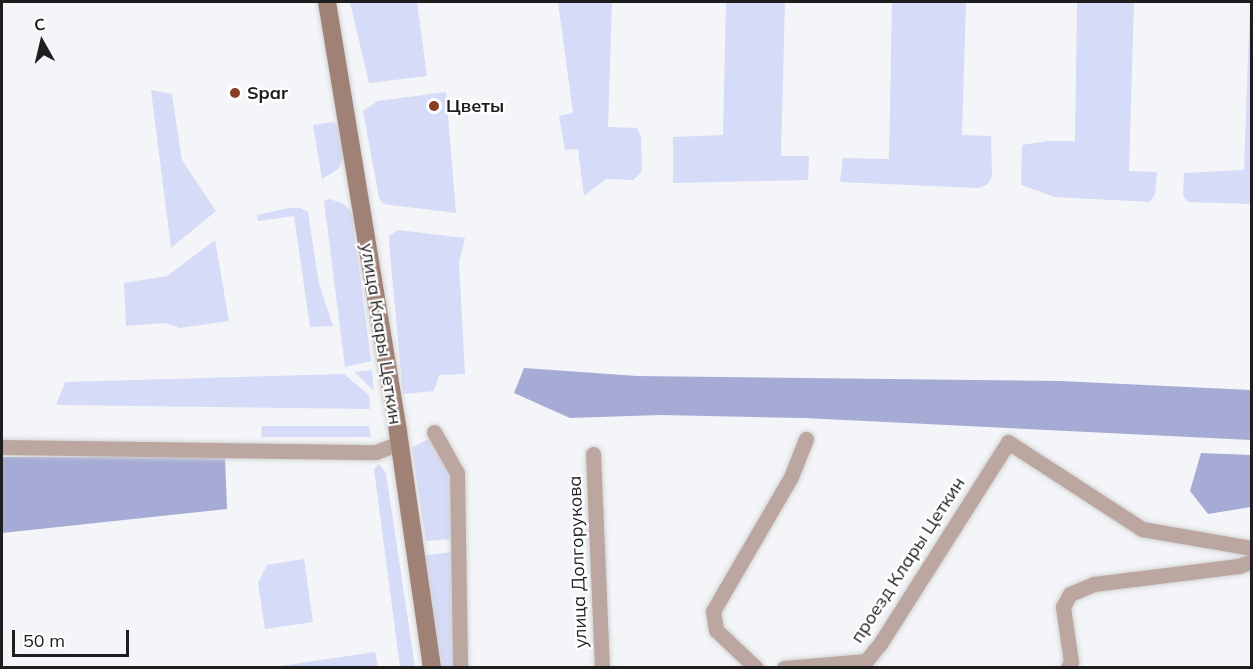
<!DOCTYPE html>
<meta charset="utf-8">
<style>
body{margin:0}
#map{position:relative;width:1253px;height:669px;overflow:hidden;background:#f4f5f8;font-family:Mulish,sans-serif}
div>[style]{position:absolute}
.green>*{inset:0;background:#d6dbf7}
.forest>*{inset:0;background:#a5abd4}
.roads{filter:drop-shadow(0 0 2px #d2d3d5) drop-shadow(0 0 2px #d2d3d5)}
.minor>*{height:15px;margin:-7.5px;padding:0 7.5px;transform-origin:7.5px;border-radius:7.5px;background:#bca7a0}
.secondary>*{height:18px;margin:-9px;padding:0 9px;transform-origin:9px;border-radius:9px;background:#9f8176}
.dots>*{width:16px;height:16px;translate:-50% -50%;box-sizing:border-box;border:3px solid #fff;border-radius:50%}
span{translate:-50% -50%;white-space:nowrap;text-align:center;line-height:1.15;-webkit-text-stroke:4.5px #fff;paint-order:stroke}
.poi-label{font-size:18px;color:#1e1e1f;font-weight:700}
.left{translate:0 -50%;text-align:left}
.street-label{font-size:18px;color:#1e1e1f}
.frame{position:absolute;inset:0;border:3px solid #1e1e1f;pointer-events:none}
.north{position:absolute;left:12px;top:12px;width:60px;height:60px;-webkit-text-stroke:4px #fff;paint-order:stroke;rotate:352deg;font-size:16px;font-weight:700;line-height:24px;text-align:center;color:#1e1e1f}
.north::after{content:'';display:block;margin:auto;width:21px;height:27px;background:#1e1e1f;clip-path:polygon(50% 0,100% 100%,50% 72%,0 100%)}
.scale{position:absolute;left:12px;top:630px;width:117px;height:27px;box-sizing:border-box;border:3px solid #1e1e1f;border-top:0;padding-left:8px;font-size:18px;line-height:21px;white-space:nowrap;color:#1e1e1f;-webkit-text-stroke:4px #fff;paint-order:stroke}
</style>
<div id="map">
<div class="green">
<i style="clip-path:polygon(350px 2px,417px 2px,427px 76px,369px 83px)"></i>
<i style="clip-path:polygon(558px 2px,612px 2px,608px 127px,637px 128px,641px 137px,642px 171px,633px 180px,606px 179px,584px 196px,578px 149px,565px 150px,559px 116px,573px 113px)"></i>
<i style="clip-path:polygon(726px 2px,785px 2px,781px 156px,809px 156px,808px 180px,673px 183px,673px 137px,723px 135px)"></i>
<i style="clip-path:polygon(892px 2px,966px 2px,962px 135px,991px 136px,992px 177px,987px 185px,978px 188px,840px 182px,843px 158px,889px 159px)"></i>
<i style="clip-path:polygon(1077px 2px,1134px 2px,1129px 171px,1157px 172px,1155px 194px,1150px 202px,1055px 197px,1021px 185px,1022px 145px,1048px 141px,1075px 141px)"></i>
<i style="clip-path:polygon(1250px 2px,1251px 204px,1188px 202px,1183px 196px,1184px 173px,1244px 170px)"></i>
<i style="clip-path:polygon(151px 90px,172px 94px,182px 160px,216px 211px,171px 248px)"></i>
<i style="clip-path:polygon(446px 92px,456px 213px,383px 204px,379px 198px,363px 111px,378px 101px)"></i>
<i style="clip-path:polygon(332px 122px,338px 125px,344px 157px,338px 169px,322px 179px,313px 125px)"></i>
<i style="clip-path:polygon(330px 199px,344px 204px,352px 214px,371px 361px,345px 367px,324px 201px)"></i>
<i style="clip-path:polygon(289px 208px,300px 208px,308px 212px,319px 284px,333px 326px,310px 327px,294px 216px,258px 221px,257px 215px)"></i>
<i style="clip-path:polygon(398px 230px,465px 238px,459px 262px,465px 374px,439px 375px,434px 391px,403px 394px,389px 243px,389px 236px)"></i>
<i style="clip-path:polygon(215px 240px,229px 321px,180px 328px,165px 323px,126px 326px,124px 283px,167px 276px)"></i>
<i style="clip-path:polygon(372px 370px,374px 391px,354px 372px)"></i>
<i style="clip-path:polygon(344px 374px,369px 395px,370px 409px,56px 405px,65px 382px)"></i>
<i style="clip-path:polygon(262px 426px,369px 426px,371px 437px,261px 437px)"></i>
<i style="clip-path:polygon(428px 439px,437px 447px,453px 474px,453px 539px,426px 541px,412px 448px)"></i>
<i style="clip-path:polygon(379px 464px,386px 473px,415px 667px,400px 667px,374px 469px)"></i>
<i style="clip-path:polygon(452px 552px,454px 667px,438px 667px,421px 556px)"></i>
<i style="clip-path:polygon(304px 559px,313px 622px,265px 629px,258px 583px,267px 565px)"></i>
<i style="clip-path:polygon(375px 652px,378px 667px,280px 667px,280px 666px)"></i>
</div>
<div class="forest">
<i style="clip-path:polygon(524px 368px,637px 376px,1060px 381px,1251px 390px,1251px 440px,804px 418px,660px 415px,570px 418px,514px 393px)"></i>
<i style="clip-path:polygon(1201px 453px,1251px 455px,1251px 507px,1208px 514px,1190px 491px)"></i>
<i style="clip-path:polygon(225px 456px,227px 509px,2px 533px,2px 457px)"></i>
</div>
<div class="roads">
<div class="minor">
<i style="left:434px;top:432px;width:47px;rotate:60.7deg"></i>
<i style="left:457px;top:473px;width:195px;rotate:89.1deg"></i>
<i style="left:2px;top:447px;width:374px;rotate:0.8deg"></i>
<i style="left:376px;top:452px;width:25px;rotate:-21deg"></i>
<i style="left:593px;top:454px;width:214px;rotate:87.6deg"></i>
<i style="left:756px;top:668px;width:55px;rotate:-136.5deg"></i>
<i style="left:716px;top:630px;width:19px;rotate:-99deg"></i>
<i style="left:713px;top:611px;width:155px;rotate:-59.8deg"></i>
<i style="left:791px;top:477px;width:41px;rotate:-68.5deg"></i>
<i style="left:784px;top:668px;width:82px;rotate:-4.9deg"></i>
<i style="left:866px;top:661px;width:22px;rotate:-51deg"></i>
<i style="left:880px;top:644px;width:239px;rotate:-57.6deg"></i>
<i style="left:1008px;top:442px;width:160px;rotate:33deg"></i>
<i style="left:1142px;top:529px;width:112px;rotate:9.8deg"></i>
<i style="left:1068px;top:668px;width:7px;rotate:-63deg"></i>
<i style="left:1071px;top:662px;width:56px;rotate:-98.3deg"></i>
<i style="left:1063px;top:607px;width:15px;rotate:-62deg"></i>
<i style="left:1070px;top:594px;width:26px;rotate:-23deg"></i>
<i style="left:1094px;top:584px;width:146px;rotate:-7.1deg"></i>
<i style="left:1239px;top:566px;width:14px;rotate:-21deg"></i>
</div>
<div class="secondary">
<i style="left:327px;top:2px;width:436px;rotate:80.6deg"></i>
<i style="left:398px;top:432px;width:238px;rotate:81.8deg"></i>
</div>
</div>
<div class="dots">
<i style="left:235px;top:93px;background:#873e23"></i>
<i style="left:434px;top:106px;background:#873e23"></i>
</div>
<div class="poi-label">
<span class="left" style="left:247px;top:93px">Spar</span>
<span class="left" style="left:446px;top:106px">Цветы</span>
</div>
<div class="street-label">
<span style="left:381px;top:334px;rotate:81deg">улица Клары Цеткин</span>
<span style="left:908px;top:560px;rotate:-57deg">проезд Клары Цеткин</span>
<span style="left:578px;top:562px;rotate:-92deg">улица Долгорукова</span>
</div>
<div class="frame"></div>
<div class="north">С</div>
<div class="scale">50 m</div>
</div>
